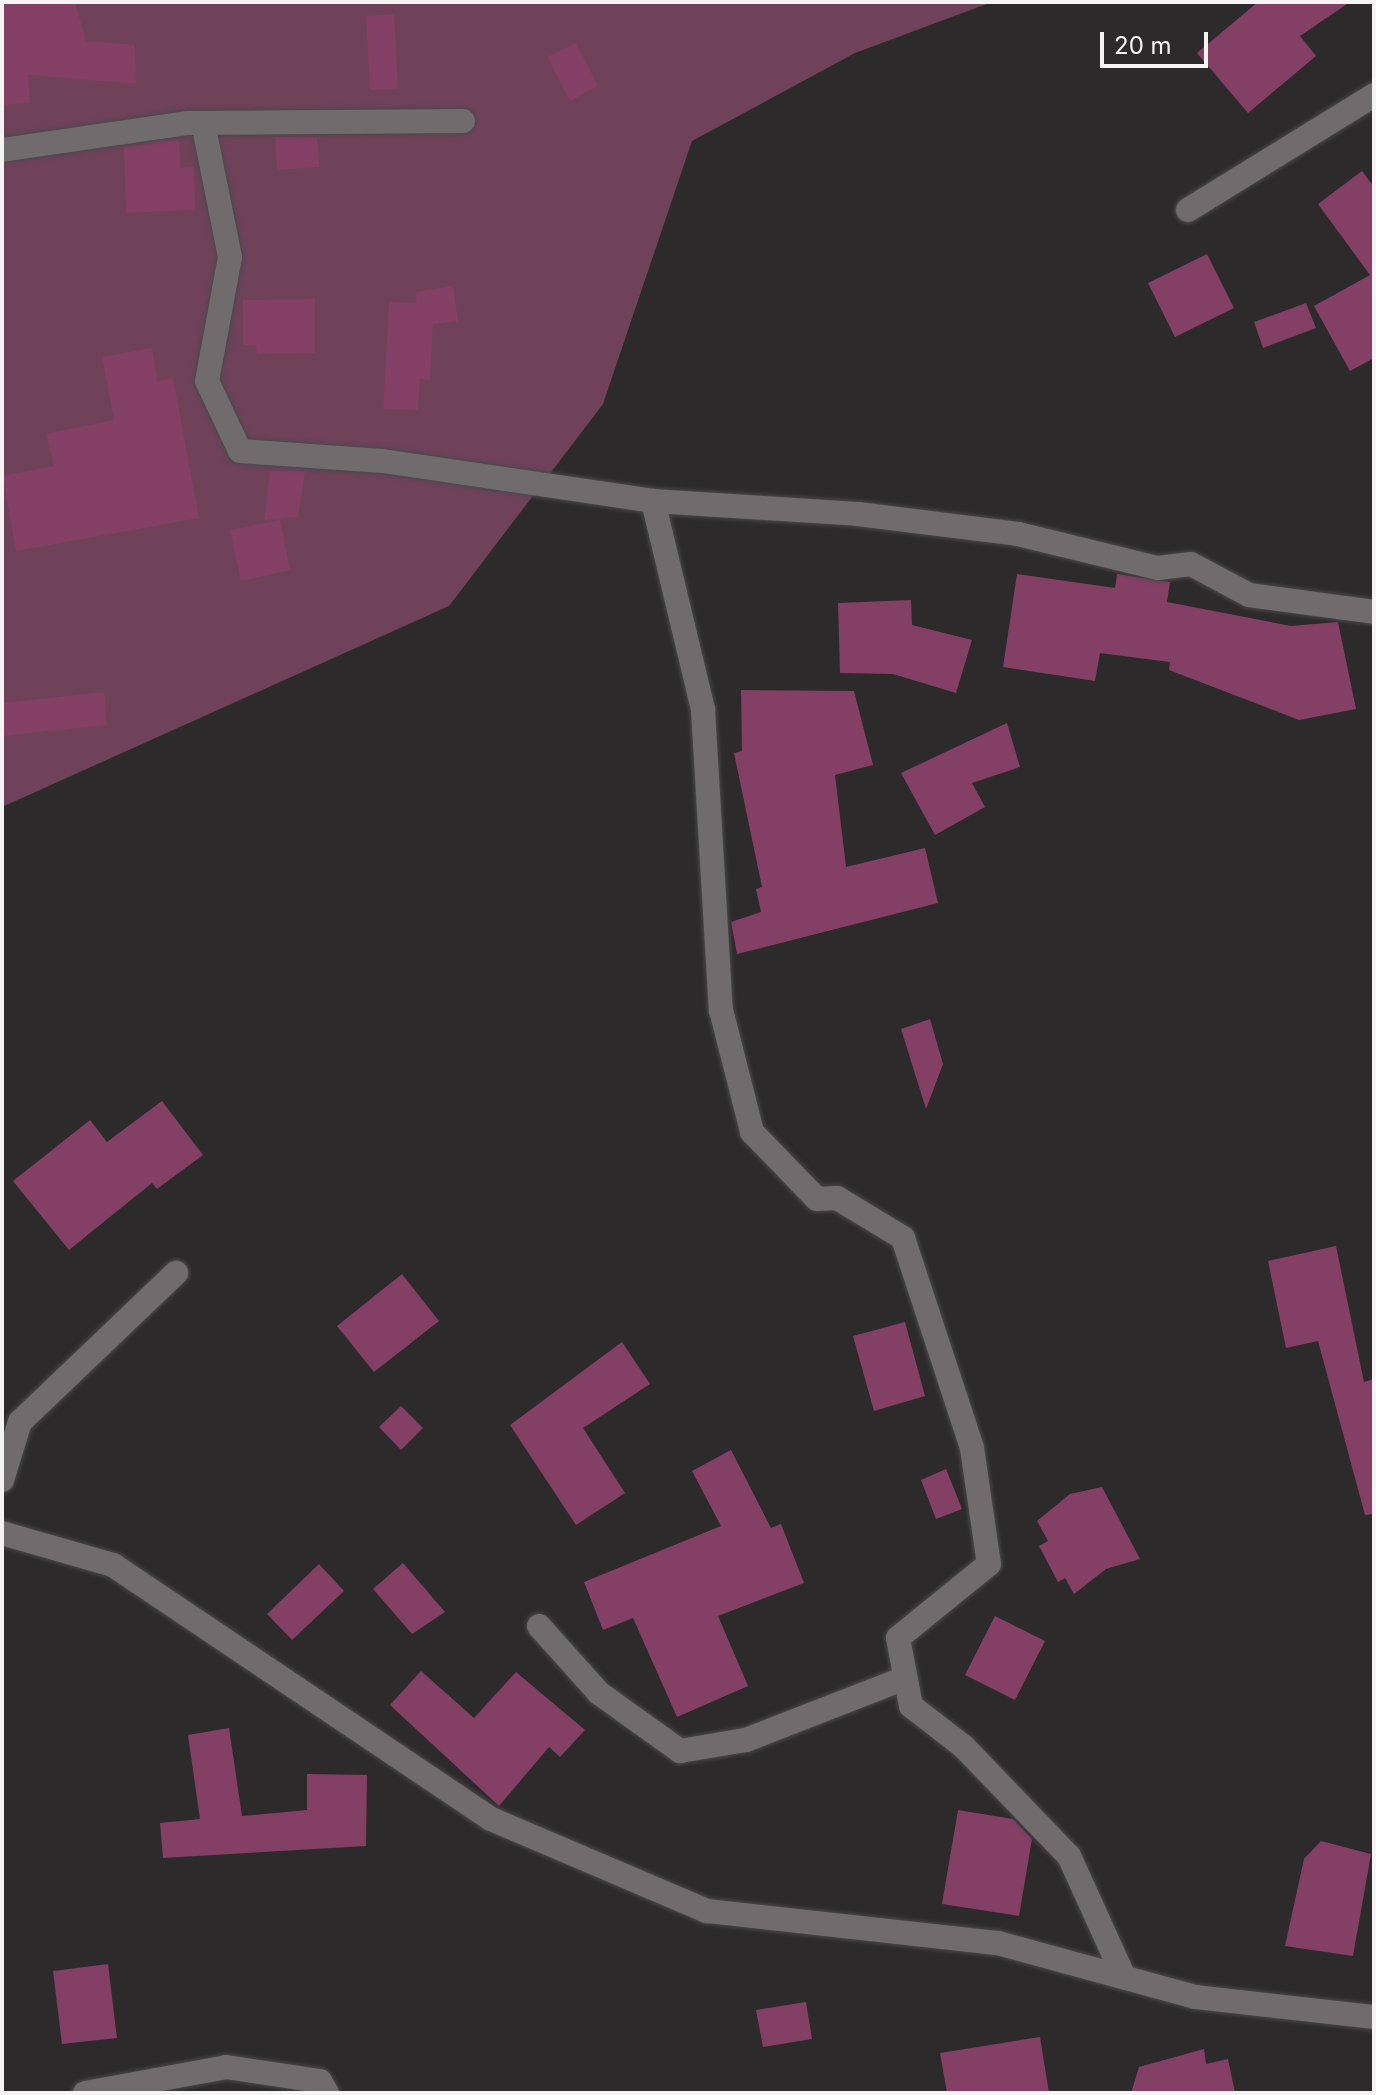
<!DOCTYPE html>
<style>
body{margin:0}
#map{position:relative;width:1376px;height:2095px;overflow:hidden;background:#2d2a2b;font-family:Inter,sans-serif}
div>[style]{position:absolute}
.green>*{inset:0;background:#6f425a}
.building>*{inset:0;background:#843f65}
.roads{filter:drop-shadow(0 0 2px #4b484a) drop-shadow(0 0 2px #4b484a)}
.minor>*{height:24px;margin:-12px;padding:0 12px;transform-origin:12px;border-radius:12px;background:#706c6e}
span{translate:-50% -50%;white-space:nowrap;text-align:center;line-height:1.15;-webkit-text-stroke:8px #2d2a2b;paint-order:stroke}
.frame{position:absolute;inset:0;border:4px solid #f5f3f4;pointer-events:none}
.scale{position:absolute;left:1100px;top:32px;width:108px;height:36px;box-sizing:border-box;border:4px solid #f5f3f4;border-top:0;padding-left:10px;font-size:24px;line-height:28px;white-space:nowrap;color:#f5f3f4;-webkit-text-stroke:6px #2d2a2b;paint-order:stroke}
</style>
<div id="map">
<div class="green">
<i style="clip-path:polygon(2px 2px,992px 2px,855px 53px,692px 141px,603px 404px,449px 606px,2px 807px)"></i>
</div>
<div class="building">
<i style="clip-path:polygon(2px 2px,75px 2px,86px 41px,135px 45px,136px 84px,28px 75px,30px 103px,2px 105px)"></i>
<i style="clip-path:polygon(1258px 2px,1350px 2px,1300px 36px,1316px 56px,1248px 113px,1197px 53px)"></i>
<i style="clip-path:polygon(394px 14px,398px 89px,370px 90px,366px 16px)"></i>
<i style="clip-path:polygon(576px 43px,598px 86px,570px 101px,547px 57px)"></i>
<i style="clip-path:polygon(275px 137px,317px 137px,319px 167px,277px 170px)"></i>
<i style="clip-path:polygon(179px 139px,180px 168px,194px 167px,195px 210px,126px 213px,124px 147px)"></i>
<i style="clip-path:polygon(1362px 171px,1374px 187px,1374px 358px,1350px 371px,1314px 306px,1370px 275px,1318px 204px)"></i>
<i style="clip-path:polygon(1207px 254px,1234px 308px,1175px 337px,1148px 283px)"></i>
<i style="clip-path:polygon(453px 286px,458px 321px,433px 324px,430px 380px,420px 379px,418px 410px,383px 409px,389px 302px,417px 303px,415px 292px)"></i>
<i style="clip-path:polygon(315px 299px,315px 353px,257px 354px,256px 345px,243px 345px,243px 300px)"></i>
<i style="clip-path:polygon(1306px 303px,1316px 328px,1263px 348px,1254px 322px)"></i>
<i style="clip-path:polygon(152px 348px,157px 381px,173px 378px,199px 518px,16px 551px,3px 476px,54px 466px,46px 434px,114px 420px,102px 357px)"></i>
<i style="clip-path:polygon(270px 471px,305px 471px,298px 517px,264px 520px)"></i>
<i style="clip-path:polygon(280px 520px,290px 570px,241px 581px,230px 530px)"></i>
<i style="clip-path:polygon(1017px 574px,1115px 588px,1117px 574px,1170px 582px,1167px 602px,1291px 626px,1338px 622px,1356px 709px,1299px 720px,1169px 670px,1170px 662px,1100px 653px,1095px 681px,1003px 667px)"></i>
<i style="clip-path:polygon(911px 600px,912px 625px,972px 640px,956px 693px,893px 674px,840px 673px,838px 603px)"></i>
<i style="clip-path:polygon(741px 690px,854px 691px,873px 765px,835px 775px,846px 867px,925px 848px,938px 903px,737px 954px,731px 922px,761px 912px,756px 889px,762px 887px,734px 753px,742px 751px)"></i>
<i style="clip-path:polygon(104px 692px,107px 725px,2px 736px,2px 703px)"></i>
<i style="clip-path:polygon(1007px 723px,1020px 767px,972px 783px,985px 807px,935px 835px,901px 773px)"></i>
<i style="clip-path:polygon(930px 1019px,943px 1064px,926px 1109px,901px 1029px)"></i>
<i style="clip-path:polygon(162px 1101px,203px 1155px,157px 1189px,152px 1183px,69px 1250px,13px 1181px,90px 1120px,107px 1142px)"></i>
<i style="clip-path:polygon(1336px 1246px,1364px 1382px,1374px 1379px,1374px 1514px,1365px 1515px,1318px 1341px,1286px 1348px,1268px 1261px)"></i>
<i style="clip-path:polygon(402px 1274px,439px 1321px,374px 1372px,337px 1326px)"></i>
<i style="clip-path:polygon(905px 1322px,925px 1396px,874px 1411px,853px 1336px)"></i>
<i style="clip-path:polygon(622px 1342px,650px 1384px,583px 1428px,625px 1493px,576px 1525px,510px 1425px)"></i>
<i style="clip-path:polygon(401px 1406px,423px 1428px,401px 1450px,379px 1427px)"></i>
<i style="clip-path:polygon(731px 1450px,771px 1528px,781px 1524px,804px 1583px,718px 1616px,748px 1686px,677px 1717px,633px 1618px,603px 1630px,584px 1582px,721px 1526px,692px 1471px)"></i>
<i style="clip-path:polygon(946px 1469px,962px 1509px,936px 1519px,921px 1480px)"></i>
<i style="clip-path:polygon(1102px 1487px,1140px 1559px,1106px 1569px,1074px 1594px,1065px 1578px,1058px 1582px,1039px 1546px,1048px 1541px,1037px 1521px,1070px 1494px)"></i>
<i style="clip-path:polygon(403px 1563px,445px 1612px,412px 1634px,373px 1589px)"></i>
<i style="clip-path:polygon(319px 1564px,344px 1591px,292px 1640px,267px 1614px)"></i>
<i style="clip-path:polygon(995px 1616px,1045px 1641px,1015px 1700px,965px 1675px)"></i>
<i style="clip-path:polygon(421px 1671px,474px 1718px,516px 1672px,585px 1730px,560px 1757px,549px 1747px,499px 1806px,390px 1705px)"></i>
<i style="clip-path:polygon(229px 1728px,242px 1816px,307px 1810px,307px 1774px,367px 1775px,366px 1846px,163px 1858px,160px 1823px,200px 1819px,188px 1735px)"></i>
<i style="clip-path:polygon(958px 1810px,1013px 1819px,1032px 1839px,1019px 1916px,942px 1904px)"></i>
<i style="clip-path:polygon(1321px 1841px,1371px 1854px,1353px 1956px,1285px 1946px,1304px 1859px)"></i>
<i style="clip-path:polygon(108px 1964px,117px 2038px,62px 2044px,53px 1971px)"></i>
<i style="clip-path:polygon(806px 2002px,812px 2039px,763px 2047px,756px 2010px)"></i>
<i style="clip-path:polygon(1040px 2037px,1049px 2093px,947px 2093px,940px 2053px)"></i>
<i style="clip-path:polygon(1204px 2049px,1206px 2064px,1228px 2059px,1235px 2093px,1131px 2093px,1139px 2067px)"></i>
</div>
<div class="roads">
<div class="minor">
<i style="left:203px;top:123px;width:137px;rotate:78.6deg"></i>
<i style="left:230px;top:257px;width:126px;rotate:100.5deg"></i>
<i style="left:207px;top:381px;width:77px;rotate:64.8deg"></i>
<i style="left:240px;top:451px;width:143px;rotate:4deg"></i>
<i style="left:383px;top:461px;width:273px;rotate:8.4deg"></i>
<i style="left:653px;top:501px;width:205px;rotate:3.6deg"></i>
<i style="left:858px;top:514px;width:161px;rotate:7.1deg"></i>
<i style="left:1018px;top:534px;width:144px;rotate:13.7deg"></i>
<i style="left:1158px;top:568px;width:33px;rotate:-7deg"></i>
<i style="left:1191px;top:564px;width:66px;rotate:28.1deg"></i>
<i style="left:1249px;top:595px;width:126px;rotate:7.7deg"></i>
<i style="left:2px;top:150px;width:188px;rotate:-8.3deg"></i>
<i style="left:188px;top:123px;width:275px;rotate:-0.4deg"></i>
<i style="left:1188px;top:210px;width:219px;rotate:-31.7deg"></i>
<i style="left:653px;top:501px;width:215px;rotate:76.5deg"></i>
<i style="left:703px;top:710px;width:301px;rotate:86.6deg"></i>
<i style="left:721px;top:1010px;width:126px;rotate:75.7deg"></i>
<i style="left:752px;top:1132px;width:93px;rotate:45.9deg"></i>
<i style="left:817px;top:1199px;width:20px;rotate:-3deg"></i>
<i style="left:837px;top:1198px;width:77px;rotate:31.2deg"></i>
<i style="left:903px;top:1238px;width:221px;rotate:71.8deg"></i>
<i style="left:972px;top:1448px;width:117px;rotate:81.7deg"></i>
<i style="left:989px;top:1564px;width:117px;rotate:140.9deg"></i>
<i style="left:898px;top:1638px;width:69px;rotate:79.2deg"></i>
<i style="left:911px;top:1706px;width:67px;rotate:37.7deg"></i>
<i style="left:964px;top:1747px;width:151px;rotate:46.1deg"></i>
<i style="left:1069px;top:1856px;width:133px;rotate:65.6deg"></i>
<i style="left:2px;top:1480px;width:61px;rotate:-72.8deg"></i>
<i style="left:20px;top:1422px;width:216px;rotate:-43.7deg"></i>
<i style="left:2px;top:1533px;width:116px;rotate:16.1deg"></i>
<i style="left:113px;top:1565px;width:455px;rotate:33.9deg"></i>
<i style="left:491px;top:1819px;width:235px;rotate:23.1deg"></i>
<i style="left:707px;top:1911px;width:293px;rotate:6.3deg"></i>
<i style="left:998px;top:1943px;width:204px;rotate:15.3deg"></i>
<i style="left:1195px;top:1997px;width:180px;rotate:6.4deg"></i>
<i style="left:539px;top:1626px;width:90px;rotate:48.2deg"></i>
<i style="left:599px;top:1693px;width:100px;rotate:35.6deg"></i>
<i style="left:680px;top:1751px;width:67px;rotate:-9.5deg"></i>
<i style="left:746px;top:1740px;width:171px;rotate:-21.3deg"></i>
<i style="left:85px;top:2093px;width:143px;rotate:-10.4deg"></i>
<i style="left:226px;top:2067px;width:95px;rotate:8.5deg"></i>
<i style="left:320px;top:2081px;width:14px;rotate:60deg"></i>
</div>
</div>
<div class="frame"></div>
<div class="scale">20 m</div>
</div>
